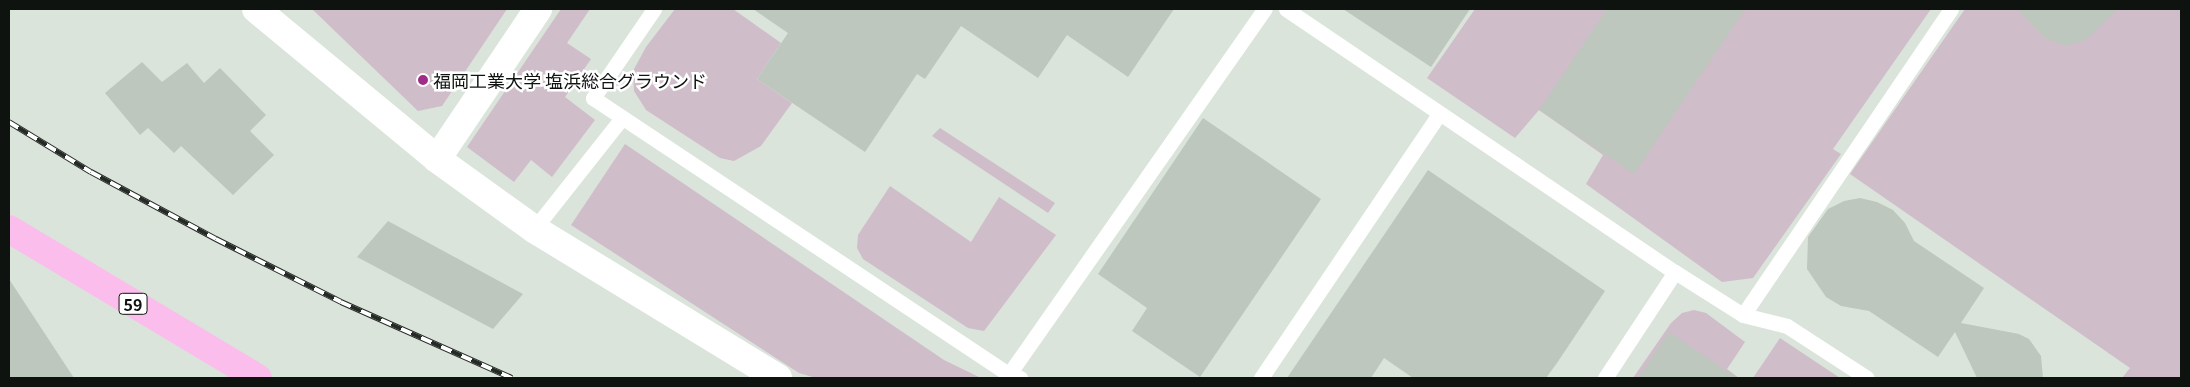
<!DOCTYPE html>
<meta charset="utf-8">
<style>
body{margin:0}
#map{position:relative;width:2190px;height:387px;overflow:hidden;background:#dae4db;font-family:Georgia,"Noto Sans JP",serif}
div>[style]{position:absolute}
.green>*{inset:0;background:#cfbdc9}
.building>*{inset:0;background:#bdc7be}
.service>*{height:15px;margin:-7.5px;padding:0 7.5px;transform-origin:7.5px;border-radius:7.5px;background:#fff}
.minor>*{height:28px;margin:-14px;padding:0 14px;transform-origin:14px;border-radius:14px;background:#fff}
.primary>*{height:28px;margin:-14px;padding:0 14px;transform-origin:14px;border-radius:14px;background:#fbbdec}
.rail>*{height:5.5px;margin-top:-2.75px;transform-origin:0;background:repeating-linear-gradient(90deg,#fff 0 11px,#252a26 0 22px);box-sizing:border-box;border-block:1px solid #252a26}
.dots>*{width:14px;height:14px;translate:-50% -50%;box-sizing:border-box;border:2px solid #fff;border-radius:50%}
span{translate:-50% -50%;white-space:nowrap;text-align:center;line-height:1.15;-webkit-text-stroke:5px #fff;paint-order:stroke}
.shield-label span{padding:1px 4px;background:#fff;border:1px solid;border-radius:4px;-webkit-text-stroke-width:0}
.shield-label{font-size:16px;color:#0f1310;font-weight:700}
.poi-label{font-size:18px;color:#0f1310}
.left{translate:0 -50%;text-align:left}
.frame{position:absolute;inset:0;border:10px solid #0f1310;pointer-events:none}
</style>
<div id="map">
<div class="green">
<i style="clip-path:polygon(312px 9px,507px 9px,442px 106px,418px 111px)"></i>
<i style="clip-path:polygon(561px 9px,590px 9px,567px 43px,591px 59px,565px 97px,595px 120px,552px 177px,531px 160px,514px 182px,467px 147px)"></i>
<i style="clip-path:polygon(675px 9px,733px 9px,781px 43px,757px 79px,792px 103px,761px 146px,734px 161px,720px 158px,646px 110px,634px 91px,633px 71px,646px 47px)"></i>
<i style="clip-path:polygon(1475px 9px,1931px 9px,1833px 149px,1841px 154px,1753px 278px,1722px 282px,1586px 184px,1603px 155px,1539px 110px,1515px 138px,1427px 78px)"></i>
<i style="clip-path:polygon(1965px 9px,2181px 9px,2181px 378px,2122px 378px,2130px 368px,1850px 174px)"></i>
<i style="clip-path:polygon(940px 128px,1055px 203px,1048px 213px,932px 136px)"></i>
<i style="clip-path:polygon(625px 144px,944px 360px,981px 378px,816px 378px,799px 373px,571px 225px)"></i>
<i style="clip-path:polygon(890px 186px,971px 242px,999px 197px,1056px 235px,984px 331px,968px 328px,863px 259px,857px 248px,858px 235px)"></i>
<i style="clip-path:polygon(1694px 310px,1706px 313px,1745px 342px,1727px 369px,1739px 378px,1633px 378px,1671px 323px,1682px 313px)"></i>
<i style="clip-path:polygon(1780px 338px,1840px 378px,1753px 378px)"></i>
</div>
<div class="building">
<i style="clip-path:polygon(753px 9px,1174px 9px,1128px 77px,1067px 35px,1038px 78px,961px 26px,925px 79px,917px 74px,865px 152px,757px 79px,788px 33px)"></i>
<i style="clip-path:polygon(1343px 9px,1470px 9px,1431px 67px)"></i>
<i style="clip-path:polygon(1607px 9px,1745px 9px,1634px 174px,1539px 110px)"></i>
<i style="clip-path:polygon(2017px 9px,2118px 9px,2085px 40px,2066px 46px,2046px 39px)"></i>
<i style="clip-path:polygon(142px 62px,162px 82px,187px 63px,204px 83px,220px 68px,266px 115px,250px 131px,274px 155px,233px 195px,181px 146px,174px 153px,148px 128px,140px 135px,105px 93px)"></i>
<i style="clip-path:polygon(1203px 118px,1321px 199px,1200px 377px,1132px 331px,1147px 308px,1098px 274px)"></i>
<i style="clip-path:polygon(1428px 170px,1605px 291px,1557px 363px,1546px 378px,1413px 378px,1384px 358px,1371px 378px,1287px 378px)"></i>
<i style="clip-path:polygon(1860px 198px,1877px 202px,1893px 210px,1905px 223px,1914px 241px,1984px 288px,1961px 323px,2019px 334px,2029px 339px,2041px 356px,2043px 378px,1977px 378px,1955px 332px,1938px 357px,1869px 311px,1841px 306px,1826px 297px,1807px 269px,1808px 237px,1828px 209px,1844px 201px)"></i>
<i style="clip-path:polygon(388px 221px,523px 294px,493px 329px,357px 257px)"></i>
<i style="clip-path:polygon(9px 279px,74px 378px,9px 378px)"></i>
<i style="clip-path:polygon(1669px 332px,1737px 378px,1638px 378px)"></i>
</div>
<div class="service">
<i style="left:654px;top:9px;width:108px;rotate:124.4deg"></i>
<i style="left:593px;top:98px;width:499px;rotate:33.6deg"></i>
<i style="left:1009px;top:374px;width:12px;rotate:20deg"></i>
<i style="left:1286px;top:9px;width:470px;rotate:34.1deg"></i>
<i style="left:534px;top:229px;width:142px;rotate:-51.6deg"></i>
<i style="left:1743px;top:315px;width:45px;rotate:14deg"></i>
<i style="left:1787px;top:326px;width:95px;rotate:33deg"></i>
<i style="left:1009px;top:374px;width:446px;rotate:-55deg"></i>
<i style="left:1261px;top:378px;width:318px;rotate:-56deg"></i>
<i style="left:1605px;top:378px;width:127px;rotate:-56.6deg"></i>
<i style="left:1675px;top:272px;width:80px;rotate:32.3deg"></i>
<i style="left:1743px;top:315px;width:370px;rotate:-55.8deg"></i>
</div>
<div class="minor">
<i style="left:256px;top:9px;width:235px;rotate:39.6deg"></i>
<i style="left:437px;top:159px;width:120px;rotate:35.8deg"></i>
<i style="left:534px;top:229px;width:286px;rotate:31.4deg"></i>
<i style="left:437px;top:159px;width:181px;rotate:-56deg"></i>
</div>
<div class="primary">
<i style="left:9px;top:229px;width:290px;rotate:30.9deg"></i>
</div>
<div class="rail">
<i style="left:9px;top:122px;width:96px;rotate:31.4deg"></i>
<i style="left:91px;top:172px;width:142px;rotate:28.2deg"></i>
<i style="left:216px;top:239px;width:140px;rotate:26.7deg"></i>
<i style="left:341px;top:302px;width:187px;rotate:24deg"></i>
</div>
<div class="dots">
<i style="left:423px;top:80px;background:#9f2c88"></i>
</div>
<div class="shield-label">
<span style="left:133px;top:304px">59</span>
</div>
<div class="poi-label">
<span class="left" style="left:433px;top:80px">福岡工業大学 塩浜総合グラウンド</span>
</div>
<div class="frame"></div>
</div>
